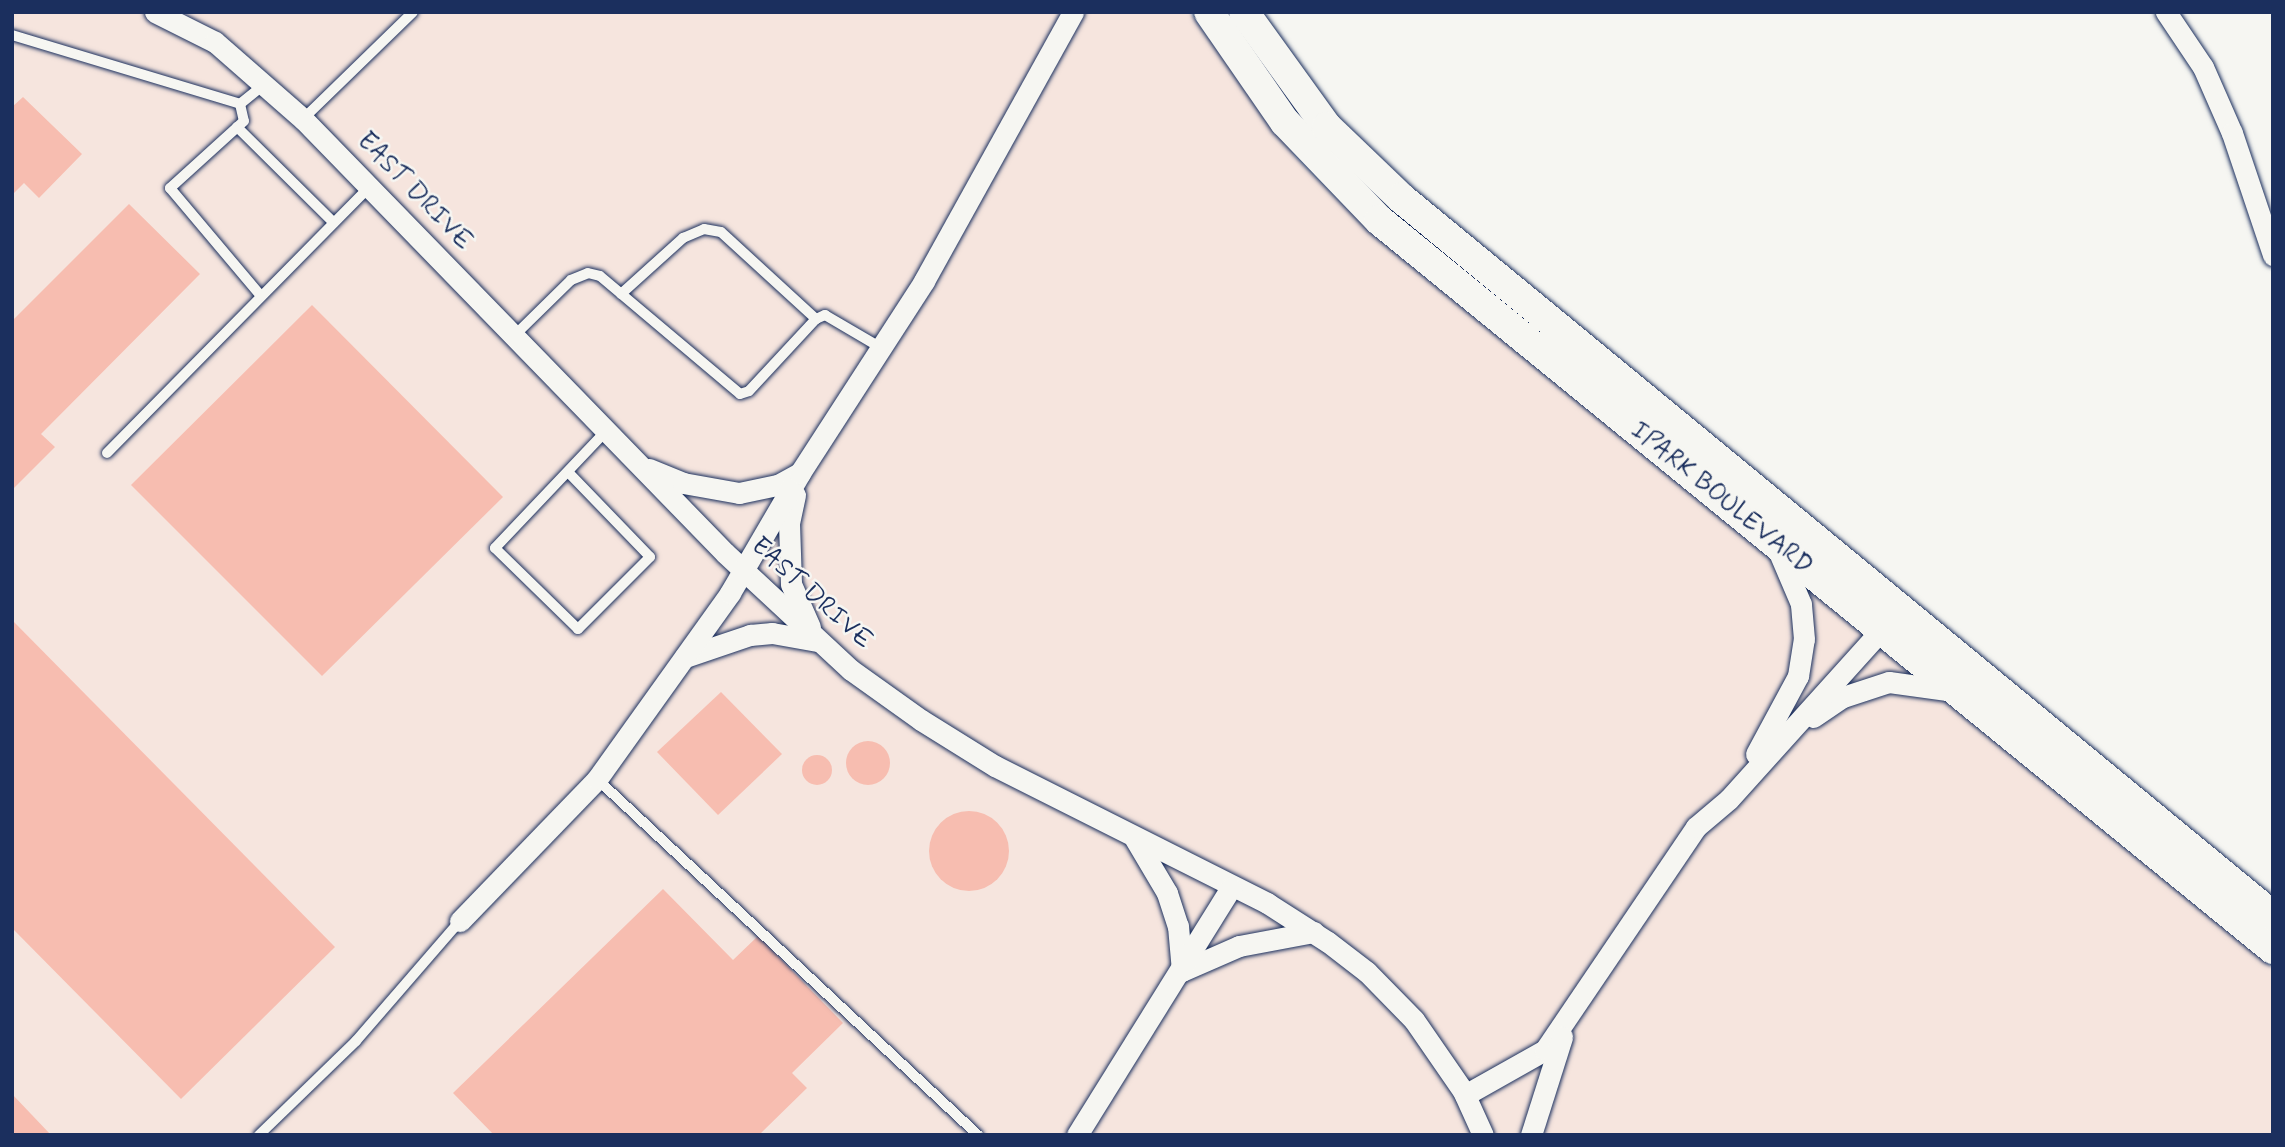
<!DOCTYPE html>
<style>
body{margin:0}
#map{position:relative;width:2285px;height:1147px;overflow:hidden;background:#f6f6f2;font-family:Mynerve,sans-serif}
div>[style]{position:absolute}
.built>*{inset:0;background:#f6e5de}
.building>*{inset:0;background:#f7bdb0}
.round{border-radius:50%}
.roads{filter:drop-shadow(0 0 2px #1b2f5e) drop-shadow(0 0 2px #1b2f5e)}
.lane>*{height:10px;margin:-5px;padding:0 5px;transform-origin:5px;border-radius:5px;background:#f6f6f2}
.street>*{height:21px;margin:-10.5px;padding:0 10.5px;transform-origin:10.5px;border-radius:10.5px;background:#f6f6f2}
.secondary>*{height:30px;margin:-15px;padding:0 15px;transform-origin:15px;border-radius:15px;background:#f6f6f2}
span{translate:-50% -50%;white-space:nowrap;text-align:center;line-height:1.15;-webkit-text-stroke:5px #f6f6f2;paint-order:stroke}
.street-label{font-size:26px;color:#1b2f5e}
.frame{position:absolute;inset:0;border:14px solid #1b2f5e;pointer-events:none}
</style>
<div id="map">
<div class="built">
<i style="clip-path:polygon(12px 12px,1189px 12px,1296px 158px,1372px 234px,2273px 969px,2273px 1135px,12px 1135px)"></i>
</div>
<div class="building">
<i style="clip-path:polygon(23px 97px,82px 154px,39px 198px,24px 183px,12px 195px,12px 107px)"></i>
<i style="clip-path:polygon(129px 204px,200px 274px,41px 434px,55px 447px,12px 490px,12px 321px)"></i>
<i style="clip-path:polygon(312px 305px,503px 497px,322px 676px,131px 485px)"></i>
<i style="clip-path:polygon(12px 620px,335px 947px,181px 1099px,12px 928px)"></i>
<i style="clip-path:polygon(721px 692px,782px 754px,718px 815px,657px 752px)"></i>
<i class="round" style="left:846px;top:741px;width:44px;height:44px"></i>
<i class="round" style="left:802px;top:755px;width:30px;height:30px"></i>
<i class="round" style="left:929px;top:811px;width:80px;height:80px"></i>
<i style="clip-path:polygon(663px 889px,733px 960px,758px 936px,843px 1023px,792px 1073px,807px 1088px,759px 1135px,494px 1135px,453px 1093px)"></i>
<i style="clip-path:polygon(12px 1094px,51px 1135px,12px 1135px)"></i>
</div>
<div class="roads">
<div class="lane">
<i style="left:12px;top:35px;width:238px;rotate:16.8deg"></i>
<i style="left:240px;top:104px;width:32px;rotate:-39deg"></i>
<i style="left:240px;top:104px;width:17px;rotate:77deg"></i>
<i style="left:244px;top:121px;width:100px;rotate:137.8deg"></i>
<i style="left:170px;top:188px;width:140px;rotate:49.9deg"></i>
<i style="left:303px;top:119px;width:153px;rotate:-44.2deg"></i>
<i style="left:237px;top:127px;width:136px;rotate:44.7deg"></i>
<i style="left:621px;top:294px;width:84px;rotate:-42.1deg"></i>
<i style="left:683px;top:238px;width:23px;rotate:-23deg"></i>
<i style="left:704px;top:229px;width:17px;rotate:10deg"></i>
<i style="left:721px;top:232px;width:129px;rotate:42.5deg"></i>
<i style="left:515px;top:335px;width:78px;rotate:-44.5deg"></i>
<i style="left:571px;top:280px;width:18px;rotate:-22deg"></i>
<i style="left:588px;top:273px;width:12px;rotate:14deg"></i>
<i style="left:600px;top:276px;width:183px;rotate:40.1deg"></i>
<i style="left:740px;top:394px;width:9px;rotate:-18deg"></i>
<i style="left:749px;top:391px;width:98px;rotate:-47.1deg"></i>
<i style="left:816px;top:319px;width:10px;rotate:-24deg"></i>
<i style="left:825px;top:315px;width:67px;rotate:30.4deg"></i>
<i style="left:107px;top:453px;width:375px;rotate:-45.4deg"></i>
<i style="left:568px;top:472px;width:118px;rotate:46deg"></i>
<i style="left:650px;top:557px;width:102px;rotate:135deg"></i>
<i style="left:578px;top:629px;width:116px;rotate:-135.7deg"></i>
<i style="left:495px;top:548px;width:163px;rotate:-46.5deg"></i>
<i style="left:597px;top:779px;width:521px;rotate:43.06deg"></i>
<i style="left:259px;top:1135px;width:135px;rotate:-44.1deg"></i>
<i style="left:356px;top:1041px;width:159px;rotate:-49.1deg"></i>
</div>
<div class="street">
<i style="left:155px;top:12px;width:67px;rotate:26.6deg"></i>
<i style="left:215px;top:42px;width:117px;rotate:41.2deg"></i>
<i style="left:303px;top:119px;width:605px;rotate:45.8deg"></i>
<i style="left:725px;top:553px;width:172px;rotate:42.9deg"></i>
<i style="left:851px;top:670px;width:86px;rotate:35.5deg"></i>
<i style="left:921px;top:720px;width:87px;rotate:31.9deg"></i>
<i style="left:995px;top:766px;width:305px;rotate:26.7deg"></i>
<i style="left:1267px;top:903px;width:72px;rotate:32.6deg"></i>
<i style="left:1328px;top:942px;width:49px;rotate:37.6deg"></i>
<i style="left:1367px;top:972px;width:67px;rotate:45.6deg"></i>
<i style="left:1414px;top:1020px;width:86px;rotate:55.4deg"></i>
<i style="left:1463px;top:1091px;width:48px;rotate:65.6deg"></i>
<i style="left:2166px;top:12px;width:66px;rotate:56.1deg"></i>
<i style="left:2203px;top:67px;width:72px;rotate:66.3deg"></i>
<i style="left:2232px;top:133px;width:129px;rotate:71.4deg"></i>
<i style="left:649px;top:469px;width:37px;rotate:22deg"></i>
<i style="left:683px;top:483px;width:57px;rotate:10.1deg"></i>
<i style="left:739px;top:493px;width:40px;rotate:-12deg"></i>
<i style="left:778px;top:485px;width:25px;rotate:-29deg"></i>
<i style="left:795px;top:495px;width:29px;rotate:102deg"></i>
<i style="left:789px;top:523px;width:61px;rotate:88.1deg"></i>
<i style="left:791px;top:584px;width:47px;rotate:66.2deg"></i>
<i style="left:685px;top:657px;width:69px;rotate:-18.7deg"></i>
<i style="left:750px;top:635px;width:22px;rotate:-5deg"></i>
<i style="left:772px;top:633px;width:47px;rotate:9.9deg"></i>
<i style="left:1813px;top:717px;width:36px;rotate:-34deg"></i>
<i style="left:1843px;top:697px;width:48px;rotate:-18.1deg"></i>
<i style="left:1889px;top:682px;width:66px;rotate:7.9deg"></i>
<i style="left:1756px;top:754px;width:89px;rotate:-61.7deg"></i>
<i style="left:1798px;top:676px;width:37px;rotate:-81deg"></i>
<i style="left:1804px;top:639px;width:35px;rotate:-95deg"></i>
<i style="left:1801px;top:604px;width:59px;rotate:-113.1deg"></i>
<i style="left:1135px;top:839px;width:63px;rotate:59.3deg"></i>
<i style="left:1167px;top:893px;width:35px;rotate:72deg"></i>
<i style="left:1178px;top:926px;width:45px;rotate:84.9deg"></i>
<i style="left:1182px;top:971px;width:62px;rotate:-23.7deg"></i>
<i style="left:1239px;top:946px;width:76px;rotate:-10.6deg"></i>
<i style="left:460px;top:921px;width:197px;rotate:-46deg"></i>
<i style="left:597px;top:779px;width:229px;rotate:-54.4deg"></i>
<i style="left:730px;top:593px;width:139px;rotate:-59.7deg"></i>
<i style="left:800px;top:473px;width:229px;rotate:-57.1deg"></i>
<i style="left:924px;top:281px;width:308px;rotate:-61deg"></i>
<i style="left:1465px;top:1095px;width:92px;rotate:-29.4deg"></i>
<i style="left:1545px;top:1050px;width:269px;rotate:-55.9deg"></i>
<i style="left:1696px;top:827px;width:43px;rotate:-40.3deg"></i>
<i style="left:1729px;top:799px;width:241px;rotate:-48deg"></i>
<i style="left:1077px;top:1135px;width:291px;rotate:-58.1deg"></i>
<i style="left:1531px;top:1135px;width:103px;rotate:-72.4deg"></i>
</div>
<div class="secondary">
<i style="left:1209px;top:12px;width:134px;rotate:55.4deg"></i>
<i style="left:1285px;top:122px;width:136px;rotate:46.2deg"></i>
<i style="left:1379px;top:220px;width:1154px;rotate:39.2deg"></i>
<i style="left:1244px;top:12px;width:142px;rotate:54.2deg"></i>
<i style="left:1327px;top:127px;width:103px;rotate:43.8deg"></i>
<i style="left:1401px;top:198px;width:1130px;rotate:39.47deg"></i>
</div>
</div>
<div class="street-label">
<span style="left:414px;top:192px;rotate:46deg">EAST DRIVE</span>
<span style="left:1721px;top:499px;rotate:39deg">IPARK BOULEVARD</span>
<span style="left:811px;top:594px;rotate:42deg">EAST DRIVE</span>
</div>
<div class="frame"></div>
</div>
